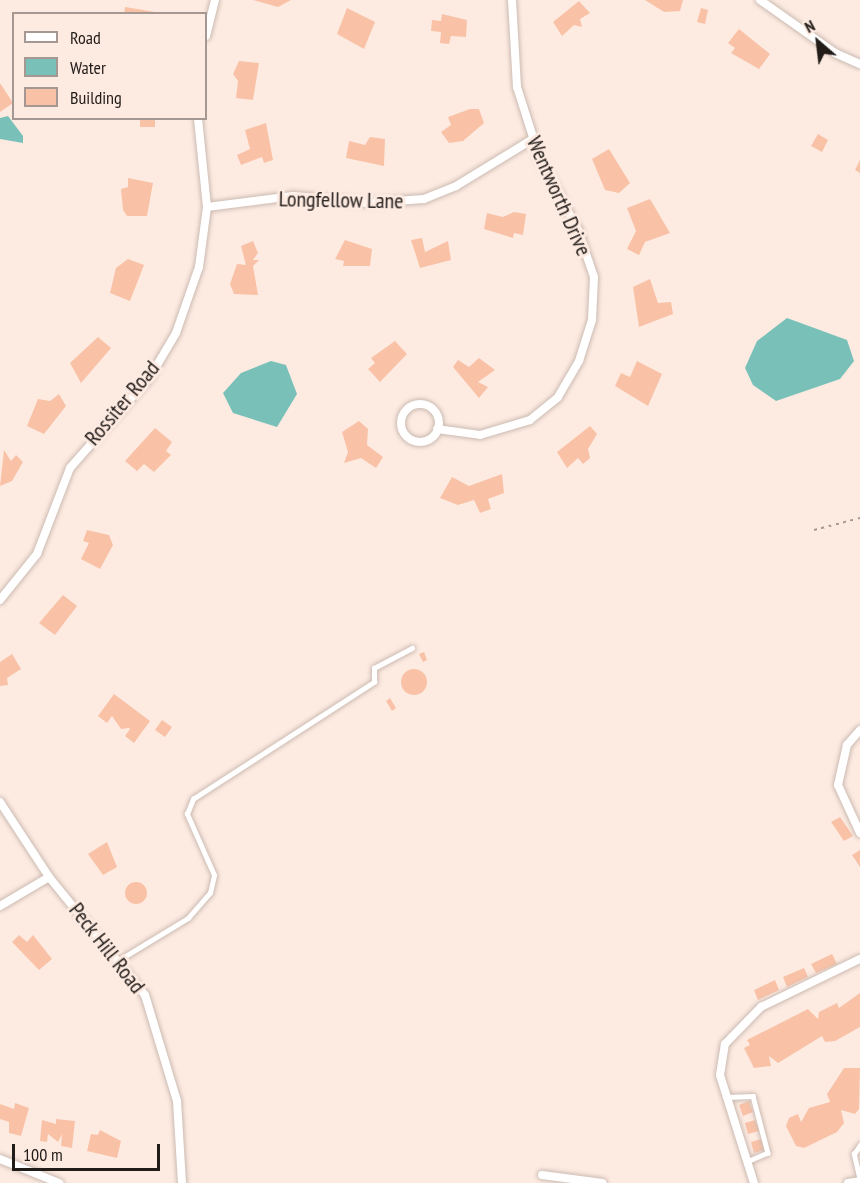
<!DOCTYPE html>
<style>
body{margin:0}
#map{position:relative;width:860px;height:1183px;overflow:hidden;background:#fdebe2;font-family:"PT Sans Narrow",sans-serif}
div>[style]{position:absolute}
.water>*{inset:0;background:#79c1b8}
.building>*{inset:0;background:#f9c2a7}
.round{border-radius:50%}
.path>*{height:1.5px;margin-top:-0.75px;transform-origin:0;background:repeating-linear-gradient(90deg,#a59891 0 3px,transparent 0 7.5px)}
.roads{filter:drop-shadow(0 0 2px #ccbbb2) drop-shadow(0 0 2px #ccbbb2)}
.lane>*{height:4.5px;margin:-2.25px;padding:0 2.25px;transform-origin:2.25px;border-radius:2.25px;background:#fff}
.street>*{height:8px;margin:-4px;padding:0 4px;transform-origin:4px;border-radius:4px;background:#fff}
.street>.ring{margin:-4px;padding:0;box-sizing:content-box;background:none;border:8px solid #fff;border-radius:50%}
span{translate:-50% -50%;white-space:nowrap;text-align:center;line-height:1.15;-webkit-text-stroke:6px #fdebe2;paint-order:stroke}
.street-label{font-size:22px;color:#221c19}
.legend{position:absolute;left:12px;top:12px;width:195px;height:108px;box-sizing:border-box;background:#fdebe2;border:2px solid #a59892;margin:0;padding:8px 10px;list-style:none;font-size:18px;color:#221c19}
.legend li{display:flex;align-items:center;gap:12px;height:30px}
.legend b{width:30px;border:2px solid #a59892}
.north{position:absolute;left:788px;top:12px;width:60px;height:60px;-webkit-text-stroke:4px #fdebe2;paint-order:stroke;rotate:332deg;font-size:16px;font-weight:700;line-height:24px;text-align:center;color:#221c19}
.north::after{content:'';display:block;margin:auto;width:21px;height:27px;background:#221c19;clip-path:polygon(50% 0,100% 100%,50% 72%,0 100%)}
.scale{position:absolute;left:12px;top:1144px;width:148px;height:27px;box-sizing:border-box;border:3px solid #221c19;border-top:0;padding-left:8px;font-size:18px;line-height:21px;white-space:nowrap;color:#221c19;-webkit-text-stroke:4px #fdebe2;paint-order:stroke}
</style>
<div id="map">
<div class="water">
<i style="clip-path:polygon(8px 116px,23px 136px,23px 143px,0 139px,0 118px)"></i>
<i style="clip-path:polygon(787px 318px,847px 340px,854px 361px,840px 379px,776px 401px,753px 385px,745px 368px,757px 341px)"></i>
<i style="clip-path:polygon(271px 361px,286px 365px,297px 394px,277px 427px,233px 413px,223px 393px,241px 373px)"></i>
</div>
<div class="building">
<i style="clip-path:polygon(253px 0,291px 0,278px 7px)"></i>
<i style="clip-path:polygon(645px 0,683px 0,680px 11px,664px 12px)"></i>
<i style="clip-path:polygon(579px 1px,590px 13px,580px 19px,582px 27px,574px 25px,562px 36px,553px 22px)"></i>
<i style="clip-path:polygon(125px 7px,155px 12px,155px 14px,124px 14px)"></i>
<i style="clip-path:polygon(347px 8px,375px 22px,364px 49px,337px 34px)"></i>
<i style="clip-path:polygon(701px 8px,708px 10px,705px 24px,697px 22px)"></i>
<i style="clip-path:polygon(442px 14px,467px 20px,466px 37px,451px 36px,449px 44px,440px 43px,441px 32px,431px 31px,432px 20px,441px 21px)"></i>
<i style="clip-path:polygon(739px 29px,770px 54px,759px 69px,731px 53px,735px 48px,728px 43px)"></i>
<i style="clip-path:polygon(239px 61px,259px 63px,253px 100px,236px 98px,238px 81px,233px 74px)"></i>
<i style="clip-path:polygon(0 83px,13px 103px,0 112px)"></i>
<i style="clip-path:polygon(470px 109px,479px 109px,484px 123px,463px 141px,449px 143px,441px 132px,451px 125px,448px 117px)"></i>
<i style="clip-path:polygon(140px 118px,155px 118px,155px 127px,140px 127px)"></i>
<i style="clip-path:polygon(266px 123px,273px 160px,264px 163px,262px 157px,241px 165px,237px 155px,250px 149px,245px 130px)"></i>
<i style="clip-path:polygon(818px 134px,828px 140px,822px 152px,811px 146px)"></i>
<i style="clip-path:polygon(370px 137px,385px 139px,384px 166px,346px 158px,349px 141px,365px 145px)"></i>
<i style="clip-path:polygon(609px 149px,630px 183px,619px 193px,605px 190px,592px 159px)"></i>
<i style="clip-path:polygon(860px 160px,860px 173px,855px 170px)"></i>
<i style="clip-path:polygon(128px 178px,153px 183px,147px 216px,127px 216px,123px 210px,121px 189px,128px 187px)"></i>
<i style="clip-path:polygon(650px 199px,670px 233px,645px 242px,639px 255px,627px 249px,636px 231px,627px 208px)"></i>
<i style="clip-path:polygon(514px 212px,526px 214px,523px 235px,514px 233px,513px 238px,484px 229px,487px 213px,503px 217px)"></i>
<i style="clip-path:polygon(422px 238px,425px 252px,448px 241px,451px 260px,420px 268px,411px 240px)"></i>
<i style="clip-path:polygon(345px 240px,372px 249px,370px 266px,343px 266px,344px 261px,335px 259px)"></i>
<i style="clip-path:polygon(253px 241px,258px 253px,253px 260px,259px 260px,253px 266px,258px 295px,234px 294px,230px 284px,237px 264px,246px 265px,241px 246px)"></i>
<i style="clip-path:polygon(128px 259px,144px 265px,130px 301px,110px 293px,116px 268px)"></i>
<i style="clip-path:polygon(650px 279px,658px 303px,671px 302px,673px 314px,639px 327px,633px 287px)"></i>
<i style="clip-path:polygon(98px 337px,111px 348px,81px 383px,70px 363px)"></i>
<i style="clip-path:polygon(395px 341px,407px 354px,380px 382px,368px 369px,375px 363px,371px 358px)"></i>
<i style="clip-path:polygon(479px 358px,495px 370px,478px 382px,488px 387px,479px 398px,453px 367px,458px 360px,469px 367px)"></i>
<i style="clip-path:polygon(637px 361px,662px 374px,648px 406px,615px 386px,621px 373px,630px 377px)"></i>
<i style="clip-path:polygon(59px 394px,66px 406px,44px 434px,27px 426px,38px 399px,50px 401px)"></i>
<i style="clip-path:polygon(359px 421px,368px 429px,367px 445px,383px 457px,376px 468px,361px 458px,344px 463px,348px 452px,342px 432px)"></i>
<i style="clip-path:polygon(590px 426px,597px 434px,588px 449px,590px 458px,583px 464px,578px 458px,567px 468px,557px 452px)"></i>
<i style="clip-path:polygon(155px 428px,172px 442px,166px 451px,171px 455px,154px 472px,144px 464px,137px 471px,125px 461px)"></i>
<i style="clip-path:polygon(4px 450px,11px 461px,16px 455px,23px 462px,12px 481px,0 486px)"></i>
<i style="clip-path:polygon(502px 474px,504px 493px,488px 499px,491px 509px,480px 513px,474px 500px,458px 505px,440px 498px,452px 477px,469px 486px)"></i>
<i style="clip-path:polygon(87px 530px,109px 535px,113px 545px,100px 569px,81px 559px,89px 543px,83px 541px)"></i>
<i style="clip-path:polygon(63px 595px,77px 606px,55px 635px,39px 623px)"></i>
<i style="clip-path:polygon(424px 652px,427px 660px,423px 662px,419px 654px)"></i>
<i style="clip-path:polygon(12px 654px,21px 669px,7px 678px,8px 685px,0 686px,0 662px)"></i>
<i class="round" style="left:401px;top:669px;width:26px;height:26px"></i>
<i style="clip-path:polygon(114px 694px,150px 721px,134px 743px,125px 736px,130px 729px,129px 728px,121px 729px,112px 716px,107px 723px,98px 716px)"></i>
<i style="clip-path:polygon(390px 698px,396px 708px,392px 711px,386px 701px)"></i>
<i style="clip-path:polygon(162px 720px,172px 727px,165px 737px,155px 730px)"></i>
<i style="clip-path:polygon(840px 817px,853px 836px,844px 841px,831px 822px)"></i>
<i style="clip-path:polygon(107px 842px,117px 867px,103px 875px,88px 854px)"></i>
<i style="clip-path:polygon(860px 850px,860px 867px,852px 855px)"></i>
<i class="round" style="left:125px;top:882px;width:22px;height:22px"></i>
<i style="clip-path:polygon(19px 935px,27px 942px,33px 935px,52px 959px,39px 970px,12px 942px)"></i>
<i style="clip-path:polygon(832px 954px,837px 964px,816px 973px,811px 964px)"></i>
<i style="clip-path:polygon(804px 968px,808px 977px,787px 987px,783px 977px)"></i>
<i style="clip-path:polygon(775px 980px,779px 990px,758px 1000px,754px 990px)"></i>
<i style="clip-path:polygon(860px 993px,860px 1027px,835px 1041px,825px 1042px,822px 1036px,778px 1063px,769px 1056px,771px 1066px,754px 1068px,744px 1048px,750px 1045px,747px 1040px,808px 1009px,818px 1019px,819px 1012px,837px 1003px,839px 1008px)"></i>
<i style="clip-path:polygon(844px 1068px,860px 1068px,859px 1109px,855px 1114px,841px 1110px,844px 1123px,837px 1132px,804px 1148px,796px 1146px,786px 1126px,789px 1118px,798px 1114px,801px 1122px,809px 1108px,830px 1102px,827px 1094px)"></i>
<i style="clip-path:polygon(749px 1101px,753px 1112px,743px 1116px,739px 1105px)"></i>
<i style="clip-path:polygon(15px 1103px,29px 1108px,21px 1136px,9px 1133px,9px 1122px,0 1119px,0 1104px,14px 1109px)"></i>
<i style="clip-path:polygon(56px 1119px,75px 1121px,72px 1148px,61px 1146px,62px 1134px,58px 1142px,48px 1134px,47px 1142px,40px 1141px,42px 1120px,56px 1124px)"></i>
<i style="clip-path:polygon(755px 1120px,759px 1131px,748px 1134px,745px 1123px)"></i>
<i style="clip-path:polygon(100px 1130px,121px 1141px,117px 1158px,87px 1151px,91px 1134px,98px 1135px)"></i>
<i style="clip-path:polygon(761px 1139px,764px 1150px,754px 1153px,751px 1142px)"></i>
</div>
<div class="path">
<i style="left:814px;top:530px;width:48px;rotate:-14.6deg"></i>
</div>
<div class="roads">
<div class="lane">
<i style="left:119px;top:960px;width:81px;rotate:-31.3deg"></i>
<i style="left:188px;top:918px;width:33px;rotate:-49deg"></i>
<i style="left:210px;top:893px;width:18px;rotate:-77deg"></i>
<i style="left:214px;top:875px;width:67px;rotate:-113.9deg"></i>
<i style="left:187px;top:814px;width:16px;rotate:-68deg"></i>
<i style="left:193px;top:799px;width:216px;rotate:-32.9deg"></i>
<i style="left:374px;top:682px;width:14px;rotate:-90deg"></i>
<i style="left:374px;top:668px;width:43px;rotate:-27.8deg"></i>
<i style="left:726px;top:1097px;width:27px;rotate:-2deg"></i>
<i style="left:753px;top:1096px;width:59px;rotate:75.3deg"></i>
<i style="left:768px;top:1153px;width:23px;rotate:157deg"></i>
<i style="left:860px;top:1181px;width:28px;rotate:-103deg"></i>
<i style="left:854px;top:1154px;width:11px;rotate:-56deg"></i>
</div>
<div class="street">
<i style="left:760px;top:0;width:92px;rotate:35.2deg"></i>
<i style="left:835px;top:53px;width:27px;rotate:24deg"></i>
<i style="left:206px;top:36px;width:37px;rotate:-76deg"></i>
<i style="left:207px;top:207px;width:87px;rotate:-7.3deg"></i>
<i style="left:293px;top:196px;width:74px;rotate:5.4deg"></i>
<i style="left:367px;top:203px;width:57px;rotate:-4deg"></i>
<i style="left:424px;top:199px;width:35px;rotate:-22deg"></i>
<i style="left:456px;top:186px;width:90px;rotate:-31.4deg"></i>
<i class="ring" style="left:401px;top:404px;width:30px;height:30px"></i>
<i style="left:437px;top:429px;width:43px;rotate:7.9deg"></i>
<i style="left:480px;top:435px;width:52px;rotate:-16.7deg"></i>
<i style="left:530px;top:420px;width:36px;rotate:-39deg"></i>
<i style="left:558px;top:397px;width:42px;rotate:-59.7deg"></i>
<i style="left:579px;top:361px;width:43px;rotate:-72.4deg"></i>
<i style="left:592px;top:320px;width:43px;rotate:-87.3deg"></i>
<i style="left:594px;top:277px;width:50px;rotate:-108.8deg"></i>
<i style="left:578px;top:230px;width:81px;rotate:-118.2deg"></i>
<i style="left:540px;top:159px;width:76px;rotate:-107.7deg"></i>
<i style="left:517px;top:87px;width:87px;rotate:-93.3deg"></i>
<i style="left:0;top:600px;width:59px;rotate:-51.2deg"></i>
<i style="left:37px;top:554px;width:92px;rotate:-69deg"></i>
<i style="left:70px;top:468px;width:121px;rotate:-48.7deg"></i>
<i style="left:150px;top:377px;width:51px;rotate:-59.4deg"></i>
<i style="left:176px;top:333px;width:70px;rotate:-70.8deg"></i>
<i style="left:199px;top:267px;width:61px;rotate:-82.4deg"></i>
<i style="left:207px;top:207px;width:89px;rotate:-95.8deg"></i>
<i style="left:860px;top:730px;width:20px;rotate:131deg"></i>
<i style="left:847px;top:745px;width:41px;rotate:102.7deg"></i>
<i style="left:838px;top:785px;width:53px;rotate:65.4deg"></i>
<i style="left:0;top:802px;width:90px;rotate:56.8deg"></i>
<i style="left:49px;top:877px;width:152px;rotate:50.9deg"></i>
<i style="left:145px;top:995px;width:111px;rotate:73.2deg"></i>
<i style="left:177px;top:1101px;width:82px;rotate:86.5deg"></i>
<i style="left:0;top:906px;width:57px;rotate:-30.6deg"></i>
<i style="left:0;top:1159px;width:64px;rotate:22.1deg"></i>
<i style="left:542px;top:1175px;width:61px;rotate:7.6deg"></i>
<i style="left:754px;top:1183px;width:113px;rotate:-107.5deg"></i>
<i style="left:720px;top:1075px;width:31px;rotate:-81deg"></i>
<i style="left:725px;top:1044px;width:52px;rotate:-45.8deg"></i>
<i style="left:761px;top:1007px;width:110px;rotate:-25.9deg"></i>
<i style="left:848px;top:1183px;width:12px;rotate:-9deg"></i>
</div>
</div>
<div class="street-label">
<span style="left:559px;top:196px;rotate:66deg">Wentworth Drive</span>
<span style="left:341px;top:200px;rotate:1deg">Longfellow Lane</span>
<span style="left:122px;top:403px;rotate:-50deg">Rossiter Road</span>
<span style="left:107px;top:948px;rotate:52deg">Peck Hill Road</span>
</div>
<ul class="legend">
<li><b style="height:8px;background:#fff"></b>Road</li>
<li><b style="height:16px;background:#79c1b8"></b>Water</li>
<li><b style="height:16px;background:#f9c2a7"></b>Building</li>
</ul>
<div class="north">N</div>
<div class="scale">100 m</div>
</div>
